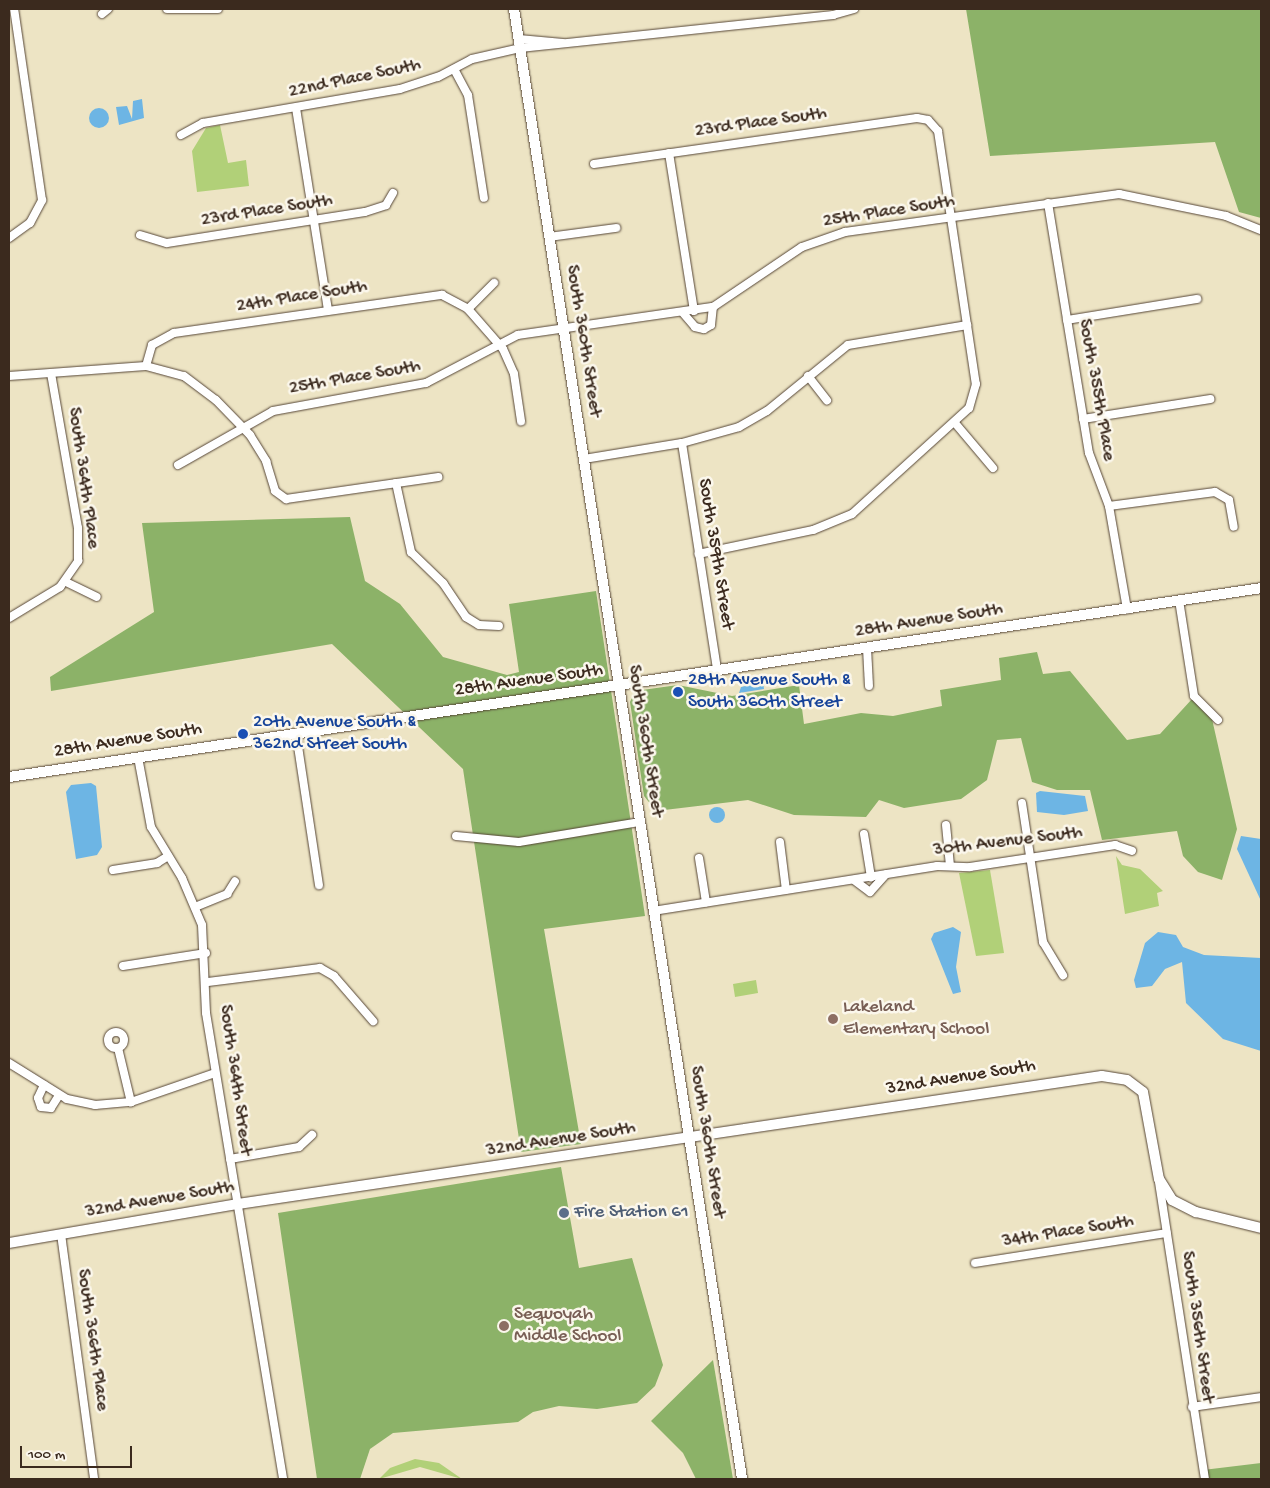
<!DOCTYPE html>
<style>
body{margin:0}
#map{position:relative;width:1270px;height:1488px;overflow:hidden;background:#ede4c4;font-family:"Gochi Hand",sans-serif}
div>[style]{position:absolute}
.green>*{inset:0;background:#b1d078}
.forest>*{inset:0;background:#8cb268}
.water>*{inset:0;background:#6db5e4}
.round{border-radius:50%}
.roads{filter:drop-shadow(0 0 1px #564637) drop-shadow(0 0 1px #564637)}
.minor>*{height:8px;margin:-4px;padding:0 4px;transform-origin:4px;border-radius:4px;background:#fff}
.minor>.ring{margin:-4px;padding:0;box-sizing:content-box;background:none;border:8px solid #fff;border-radius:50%}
.tertiary>*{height:10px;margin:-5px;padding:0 5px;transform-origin:5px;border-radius:5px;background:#fff}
.dots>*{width:14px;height:14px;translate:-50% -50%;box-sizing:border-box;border:2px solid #fbf7ec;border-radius:50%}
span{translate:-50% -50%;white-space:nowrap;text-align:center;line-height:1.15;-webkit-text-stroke:5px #fbf7ec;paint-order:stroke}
.street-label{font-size:19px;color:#3b2a1e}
.transit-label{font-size:19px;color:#164399}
.left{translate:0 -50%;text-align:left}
.education-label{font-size:19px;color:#785e54}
.service-label{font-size:19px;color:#4e5e75}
.frame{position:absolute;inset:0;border:10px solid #3b2a1e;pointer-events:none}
.scale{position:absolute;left:20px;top:1446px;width:112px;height:22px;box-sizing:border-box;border:2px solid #3b2a1e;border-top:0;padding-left:6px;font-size:15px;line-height:18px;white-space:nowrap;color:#3b2a1e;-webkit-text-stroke:4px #fbf7ec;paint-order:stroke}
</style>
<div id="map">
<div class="green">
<i style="clip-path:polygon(220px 125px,228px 163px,246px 160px,249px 186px,197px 192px,192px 151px,206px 128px)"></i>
<i style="clip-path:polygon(1116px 856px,1122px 865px,1140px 869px,1163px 891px,1157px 893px,1159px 906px,1125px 914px)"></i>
<i style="clip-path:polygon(990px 870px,1004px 953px,976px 956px,959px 873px)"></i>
<i style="clip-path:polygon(756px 980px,758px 993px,735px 997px,733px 984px)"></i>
<i style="clip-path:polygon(415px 1459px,439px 1463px,462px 1479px,420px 1467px,379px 1479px,390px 1468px)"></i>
</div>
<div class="forest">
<i style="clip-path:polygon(966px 9px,1261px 9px,1261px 218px,1239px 212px,1215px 142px,990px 156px)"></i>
<i style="clip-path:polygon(350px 517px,365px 581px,400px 604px,443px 657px,507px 675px,519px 672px,509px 604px,596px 591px,645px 916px,544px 929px,581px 1144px,521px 1152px,463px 769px,332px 644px,51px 691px,50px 677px,154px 612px,142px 523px)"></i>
<i style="clip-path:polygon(1037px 652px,1043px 674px,1070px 671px,1127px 740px,1160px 734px,1192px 699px,1212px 719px,1237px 829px,1222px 880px,1198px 872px,1183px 856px,1177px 831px,1102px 840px,1090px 790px,1057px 790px,1032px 782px,1021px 738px,997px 740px,987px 780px,961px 799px,904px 808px,879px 800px,866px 817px,794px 815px,748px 800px,656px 811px,644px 796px,630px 702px,635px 691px,678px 685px,732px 696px,799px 685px,804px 724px,861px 713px,893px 716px,942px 706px,940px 690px,1001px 680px,999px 658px)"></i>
<i style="clip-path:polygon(561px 1167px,579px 1268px,632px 1258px,663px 1365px,655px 1386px,637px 1403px,597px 1409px,559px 1406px,533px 1412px,518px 1422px,393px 1433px,370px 1449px,360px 1479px,317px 1479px,278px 1213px)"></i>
<i style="clip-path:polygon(713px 1360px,733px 1479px,696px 1479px,683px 1453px,651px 1421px)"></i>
<i style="clip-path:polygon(1261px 1463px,1261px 1479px,1205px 1479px,1203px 1470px)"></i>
</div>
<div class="water">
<i style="clip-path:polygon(142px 99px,144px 118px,119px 125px,116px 107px,127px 106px,132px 119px,133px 101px)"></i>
<i class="round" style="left:89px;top:108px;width:20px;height:20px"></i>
<i style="clip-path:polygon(763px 682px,764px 689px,739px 693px,741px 687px)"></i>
<i style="clip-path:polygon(91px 783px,96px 786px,102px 847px,97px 855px,76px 859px,66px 792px,71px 785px)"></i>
<i style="clip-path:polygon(1040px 791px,1085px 796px,1088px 811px,1064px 815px,1037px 812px,1036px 793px)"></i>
<i class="round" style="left:709px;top:807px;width:16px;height:16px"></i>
<i style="clip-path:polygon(1241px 836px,1261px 839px,1261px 901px,1237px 849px)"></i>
<i style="clip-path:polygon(953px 927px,961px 932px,956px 967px,961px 992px,953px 994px,931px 939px,934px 933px)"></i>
<i style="clip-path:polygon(1158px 932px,1176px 935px,1183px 947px,1204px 955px,1261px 958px,1261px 1051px,1223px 1039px,1186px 1003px,1182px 962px,1165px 969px,1152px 986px,1136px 988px,1134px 980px,1145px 943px)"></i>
</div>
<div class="roads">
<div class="minor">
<i style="left:167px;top:9px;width:51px"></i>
<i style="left:102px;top:14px;width:8px;rotate:-40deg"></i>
<i style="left:519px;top:39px;width:44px;rotate:5.2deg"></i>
<i style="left:454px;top:69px;width:30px;rotate:62deg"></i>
<i style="left:468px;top:95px;width:104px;rotate:81.2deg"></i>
<i style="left:296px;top:108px;width:205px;rotate:81deg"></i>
<i style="left:181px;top:135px;width:25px;rotate:-29deg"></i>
<i style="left:203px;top:123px;width:200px;rotate:-9.8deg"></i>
<i style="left:400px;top:89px;width:40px;rotate:-18deg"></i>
<i style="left:438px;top:77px;width:38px;rotate:-28deg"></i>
<i style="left:472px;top:59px;width:49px;rotate:-12.9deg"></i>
<i style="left:520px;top:48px;width:315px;rotate:-6deg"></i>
<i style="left:833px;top:15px;width:22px;rotate:-16deg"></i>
<i style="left:669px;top:153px;width:160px;rotate:81deg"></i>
<i style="left:594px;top:164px;width:326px;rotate:-8.1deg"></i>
<i style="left:917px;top:118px;width:11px;rotate:10deg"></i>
<i style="left:928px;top:120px;width:15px;rotate:48deg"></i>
<i style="left:938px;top:131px;width:256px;rotate:81.5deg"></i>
<i style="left:976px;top:384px;width:25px;rotate:106deg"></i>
<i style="left:969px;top:408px;width:158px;rotate:137.8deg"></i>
<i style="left:852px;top:514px;width:42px;rotate:157.7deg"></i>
<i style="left:813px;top:530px;width:117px;rotate:168.2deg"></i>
<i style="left:1048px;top:203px;width:253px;rotate:80.7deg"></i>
<i style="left:1089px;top:453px;width:57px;rotate:69.3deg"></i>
<i style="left:1109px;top:506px;width:105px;rotate:80.1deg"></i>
<i style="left:140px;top:235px;width:28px;rotate:17deg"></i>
<i style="left:167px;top:243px;width:200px;rotate:-8.9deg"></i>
<i style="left:365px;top:212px;width:22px;rotate:-18deg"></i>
<i style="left:386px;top:205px;width:14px;rotate:-60deg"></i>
<i style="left:549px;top:237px;width:68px;rotate:-7.7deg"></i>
<i style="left:9px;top:238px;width:26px;rotate:-36deg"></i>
<i style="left:30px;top:223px;width:26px;rotate:-62deg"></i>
<i style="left:42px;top:200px;width:193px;rotate:-98.3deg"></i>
<i style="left:468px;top:309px;width:37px;rotate:-45deg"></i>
<i style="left:683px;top:313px;width:18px;rotate:49deg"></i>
<i style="left:695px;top:327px;width:9px;rotate:13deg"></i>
<i style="left:704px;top:329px;width:8px;rotate:-30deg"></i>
<i style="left:711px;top:325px;width:18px;rotate:-84deg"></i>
<i style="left:1067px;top:320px;width:132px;rotate:-9.2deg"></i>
<i style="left:146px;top:366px;width:22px;rotate:-74deg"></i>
<i style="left:152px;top:345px;width:25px;rotate:-29deg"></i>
<i style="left:174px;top:333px;width:271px;rotate:-8.1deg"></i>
<i style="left:442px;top:295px;width:30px;rotate:28deg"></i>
<i style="left:468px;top:309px;width:53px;rotate:48.8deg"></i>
<i style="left:503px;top:349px;width:27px;rotate:66deg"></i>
<i style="left:514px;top:374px;width:48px;rotate:81.5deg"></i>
<i style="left:9px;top:376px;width:137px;rotate:-4.2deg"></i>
<i style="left:146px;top:366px;width:39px;rotate:15deg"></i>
<i style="left:184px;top:376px;width:40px;rotate:37deg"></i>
<i style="left:216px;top:400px;width:49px;rotate:45.8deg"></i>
<i style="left:250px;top:435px;width:31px;rotate:58deg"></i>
<i style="left:266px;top:461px;width:31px;rotate:73deg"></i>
<i style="left:275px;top:491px;width:14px;rotate:36deg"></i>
<i style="left:286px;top:499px;width:154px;rotate:-8.2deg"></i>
<i style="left:808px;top:376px;width:31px;rotate:52deg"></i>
<i style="left:1083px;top:419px;width:129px;rotate:-8.9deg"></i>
<i style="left:955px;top:423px;width:59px;rotate:49.8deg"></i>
<i style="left:682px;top:443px;width:230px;rotate:81.2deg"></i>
<i style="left:584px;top:459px;width:99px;rotate:-9.3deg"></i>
<i style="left:682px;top:443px;width:59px;rotate:-15.7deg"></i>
<i style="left:739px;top:427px;width:32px;rotate:-30deg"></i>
<i style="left:767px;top:411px;width:104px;rotate:-39.2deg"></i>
<i style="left:848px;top:345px;width:121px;rotate:-9.5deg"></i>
<i style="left:178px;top:465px;width:109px;rotate:-29.6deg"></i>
<i style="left:273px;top:411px;width:156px;rotate:-10.4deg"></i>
<i style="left:426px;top:383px;width:104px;rotate:-27.6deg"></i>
<i style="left:518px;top:335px;width:197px;rotate:-8.2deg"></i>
<i style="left:713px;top:307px;width:107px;rotate:-34deg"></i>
<i style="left:802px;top:247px;width:46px;rotate:-19.2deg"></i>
<i style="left:845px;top:232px;width:277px;rotate:-7.9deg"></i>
<i style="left:1119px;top:194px;width:109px;rotate:11.6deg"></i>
<i style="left:1226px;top:216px;width:38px;rotate:22deg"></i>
<i style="left:396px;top:483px;width:71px;rotate:77.7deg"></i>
<i style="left:411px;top:552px;width:45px;rotate:44.1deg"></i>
<i style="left:443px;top:583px;width:41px;rotate:55.9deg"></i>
<i style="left:466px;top:617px;width:15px;rotate:32deg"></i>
<i style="left:479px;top:625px;width:20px;rotate:3deg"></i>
<i style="left:1109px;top:506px;width:107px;rotate:-7.5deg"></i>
<i style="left:1215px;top:492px;width:16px;rotate:30deg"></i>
<i style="left:1229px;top:500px;width:27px;rotate:80deg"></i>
<i style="left:66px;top:582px;width:34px;rotate:26deg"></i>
<i style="left:1179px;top:600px;width:97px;rotate:81.1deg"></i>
<i style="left:1194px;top:696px;width:34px;rotate:45deg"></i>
<i style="left:9px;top:618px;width:60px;rotate:-31.3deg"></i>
<i style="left:60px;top:587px;width:32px;rotate:-55deg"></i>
<i style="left:78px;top:561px;width:33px;rotate:-90deg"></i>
<i style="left:78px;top:528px;width:156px;rotate:-99.9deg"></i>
<i style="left:867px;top:648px;width:38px;rotate:87deg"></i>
<i style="left:296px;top:733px;width:154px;rotate:81.4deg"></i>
<i style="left:138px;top:757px;width:71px;rotate:79.5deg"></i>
<i style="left:151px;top:827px;width:60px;rotate:58.7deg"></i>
<i style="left:182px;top:878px;width:51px;rotate:66.9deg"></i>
<i style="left:202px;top:925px;width:88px;rotate:87.4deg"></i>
<i style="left:206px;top:1013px;width:472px;rotate:80.6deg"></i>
<i style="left:1022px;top:803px;width:141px;rotate:81.4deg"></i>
<i style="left:1043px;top:942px;width:39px;rotate:59deg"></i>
<i style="left:946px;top:825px;width:41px;rotate:84.4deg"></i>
<i style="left:864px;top:834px;width:44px;rotate:80.8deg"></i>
<i style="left:456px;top:836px;width:63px;rotate:5.4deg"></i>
<i style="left:519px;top:842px;width:123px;rotate:-9.4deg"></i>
<i style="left:780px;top:842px;width:48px;rotate:82.9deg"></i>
<i style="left:699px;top:858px;width:45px;rotate:81deg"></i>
<i style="left:113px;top:870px;width:45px;rotate:-9deg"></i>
<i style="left:157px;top:863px;width:13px;rotate:-32deg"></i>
<i style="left:854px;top:880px;width:20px;rotate:37deg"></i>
<i style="left:870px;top:892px;width:24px;rotate:-48deg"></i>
<i style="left:195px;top:907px;width:35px;rotate:-22deg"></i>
<i style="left:227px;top:894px;width:15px;rotate:-58deg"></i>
<i style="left:653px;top:911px;width:288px;rotate:-9deg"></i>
<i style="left:937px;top:866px;width:33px;rotate:2deg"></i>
<i style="left:970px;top:867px;width:147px;rotate:-8.6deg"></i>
<i style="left:1115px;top:845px;width:18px;rotate:19deg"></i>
<i style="left:123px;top:966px;width:84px;rotate:-8.9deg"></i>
<i style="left:208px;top:982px;width:113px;rotate:-7.1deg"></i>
<i style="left:320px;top:968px;width:16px;rotate:30deg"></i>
<i style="left:334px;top:976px;width:60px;rotate:49.1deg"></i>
<i class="ring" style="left:108px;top:1032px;width:8px;height:8px"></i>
<i style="left:118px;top:1048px;width:56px;rotate:76.5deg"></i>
<i style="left:9px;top:1063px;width:68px;rotate:31.8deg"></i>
<i style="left:67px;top:1099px;width:29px;rotate:12deg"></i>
<i style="left:95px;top:1105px;width:36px;rotate:-5deg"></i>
<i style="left:131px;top:1102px;width:89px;rotate:-19deg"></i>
<i style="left:44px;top:1085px;width:14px;rotate:115deg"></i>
<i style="left:38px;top:1098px;width:9px;rotate:72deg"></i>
<i style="left:41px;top:1107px;width:10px;rotate:6deg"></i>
<i style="left:51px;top:1108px;width:15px;rotate:-58deg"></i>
<i style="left:230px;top:1159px;width:70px;rotate:-9.9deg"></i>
<i style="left:299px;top:1147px;width:18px;rotate:-43deg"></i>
<i style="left:1159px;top:1182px;width:301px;rotate:81.2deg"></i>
<i style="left:61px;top:1234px;width:247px;rotate:82.3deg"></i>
<i style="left:975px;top:1263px;width:194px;rotate:-8.9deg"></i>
<i style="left:1192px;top:1407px;width:70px;rotate:-8.2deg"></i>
</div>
<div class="tertiary">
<i style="left:514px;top:9px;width:1488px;rotate:81.18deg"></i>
<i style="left:9px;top:777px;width:1266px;rotate:-8.58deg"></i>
<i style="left:9px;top:1243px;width:232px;rotate:-9.7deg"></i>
<i style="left:238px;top:1204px;width:873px;rotate:-8.43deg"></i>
<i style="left:1102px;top:1076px;width:25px;rotate:9deg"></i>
<i style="left:1127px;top:1080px;width:20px;rotate:37deg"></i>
<i style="left:1143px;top:1092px;width:88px;rotate:79.6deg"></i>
<i style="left:1159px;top:1179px;width:25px;rotate:58deg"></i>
<i style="left:1172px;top:1200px;width:27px;rotate:27deg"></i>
<i style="left:1196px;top:1212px;width:67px;rotate:13.8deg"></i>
</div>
</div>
<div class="dots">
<i style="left:678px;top:692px;background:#1a4fb4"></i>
<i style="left:243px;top:734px;background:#1a4fb4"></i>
<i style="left:833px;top:1019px;background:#8d6e63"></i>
<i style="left:564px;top:1213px;background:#5c6f8a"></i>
<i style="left:504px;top:1326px;background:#8d6e63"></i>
</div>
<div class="street-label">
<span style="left:355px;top:79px;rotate:-12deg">22nd Place South</span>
<span style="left:761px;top:123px;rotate:-8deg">23rd Place South</span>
<span style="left:267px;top:211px;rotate:-9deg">23rd Place South</span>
<span style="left:889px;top:212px;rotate:-9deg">25th Place South</span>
<span style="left:302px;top:297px;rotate:-9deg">24th Place South</span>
<span style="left:583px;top:341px;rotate:81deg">South 360th Street</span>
<span style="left:355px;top:378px;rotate:-10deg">25th Place South</span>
<span style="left:1096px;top:390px;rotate:80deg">South 355th Place</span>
<span style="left:83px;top:478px;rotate:82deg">South 364th Place</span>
<span style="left:715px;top:554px;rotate:81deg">South 359th Street</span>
<span style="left:929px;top:621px;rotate:-9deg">28th Avenue South</span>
<span style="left:529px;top:681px;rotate:-8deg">28th Avenue South</span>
<span style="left:128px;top:741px;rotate:-9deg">28th Avenue South</span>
<span style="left:645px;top:741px;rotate:81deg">South 360th Street</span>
<span style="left:1008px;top:842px;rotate:-7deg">30th Avenue South</span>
<span style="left:961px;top:1078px;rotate:-9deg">32nd Avenue South</span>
<span style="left:235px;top:1080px;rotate:82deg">South 364th Street</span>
<span style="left:561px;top:1140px;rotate:-9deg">32nd Avenue South</span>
<span style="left:707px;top:1142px;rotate:81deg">South 360th Street</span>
<span style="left:160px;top:1200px;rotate:-10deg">32nd Avenue South</span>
<span style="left:1068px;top:1232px;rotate:-9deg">34th Place South</span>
<span style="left:1197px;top:1327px;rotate:82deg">South 356th Street</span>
<span style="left:92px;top:1340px;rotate:82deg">South 366th Place</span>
</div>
<div class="transit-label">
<span class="left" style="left:688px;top:692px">28th Avenue South &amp;<br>South 360th Street</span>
<span class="left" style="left:253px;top:734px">20th Avenue South &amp;<br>362nd Street South</span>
</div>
<div class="education-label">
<span class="left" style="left:843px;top:1019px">Lakeland<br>Elementary School</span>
<span class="left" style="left:514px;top:1326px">Sequoyah<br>Middle School</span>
</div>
<div class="service-label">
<span class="left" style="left:574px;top:1213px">Fire Station 61</span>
</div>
<div class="frame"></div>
<div class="scale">100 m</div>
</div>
